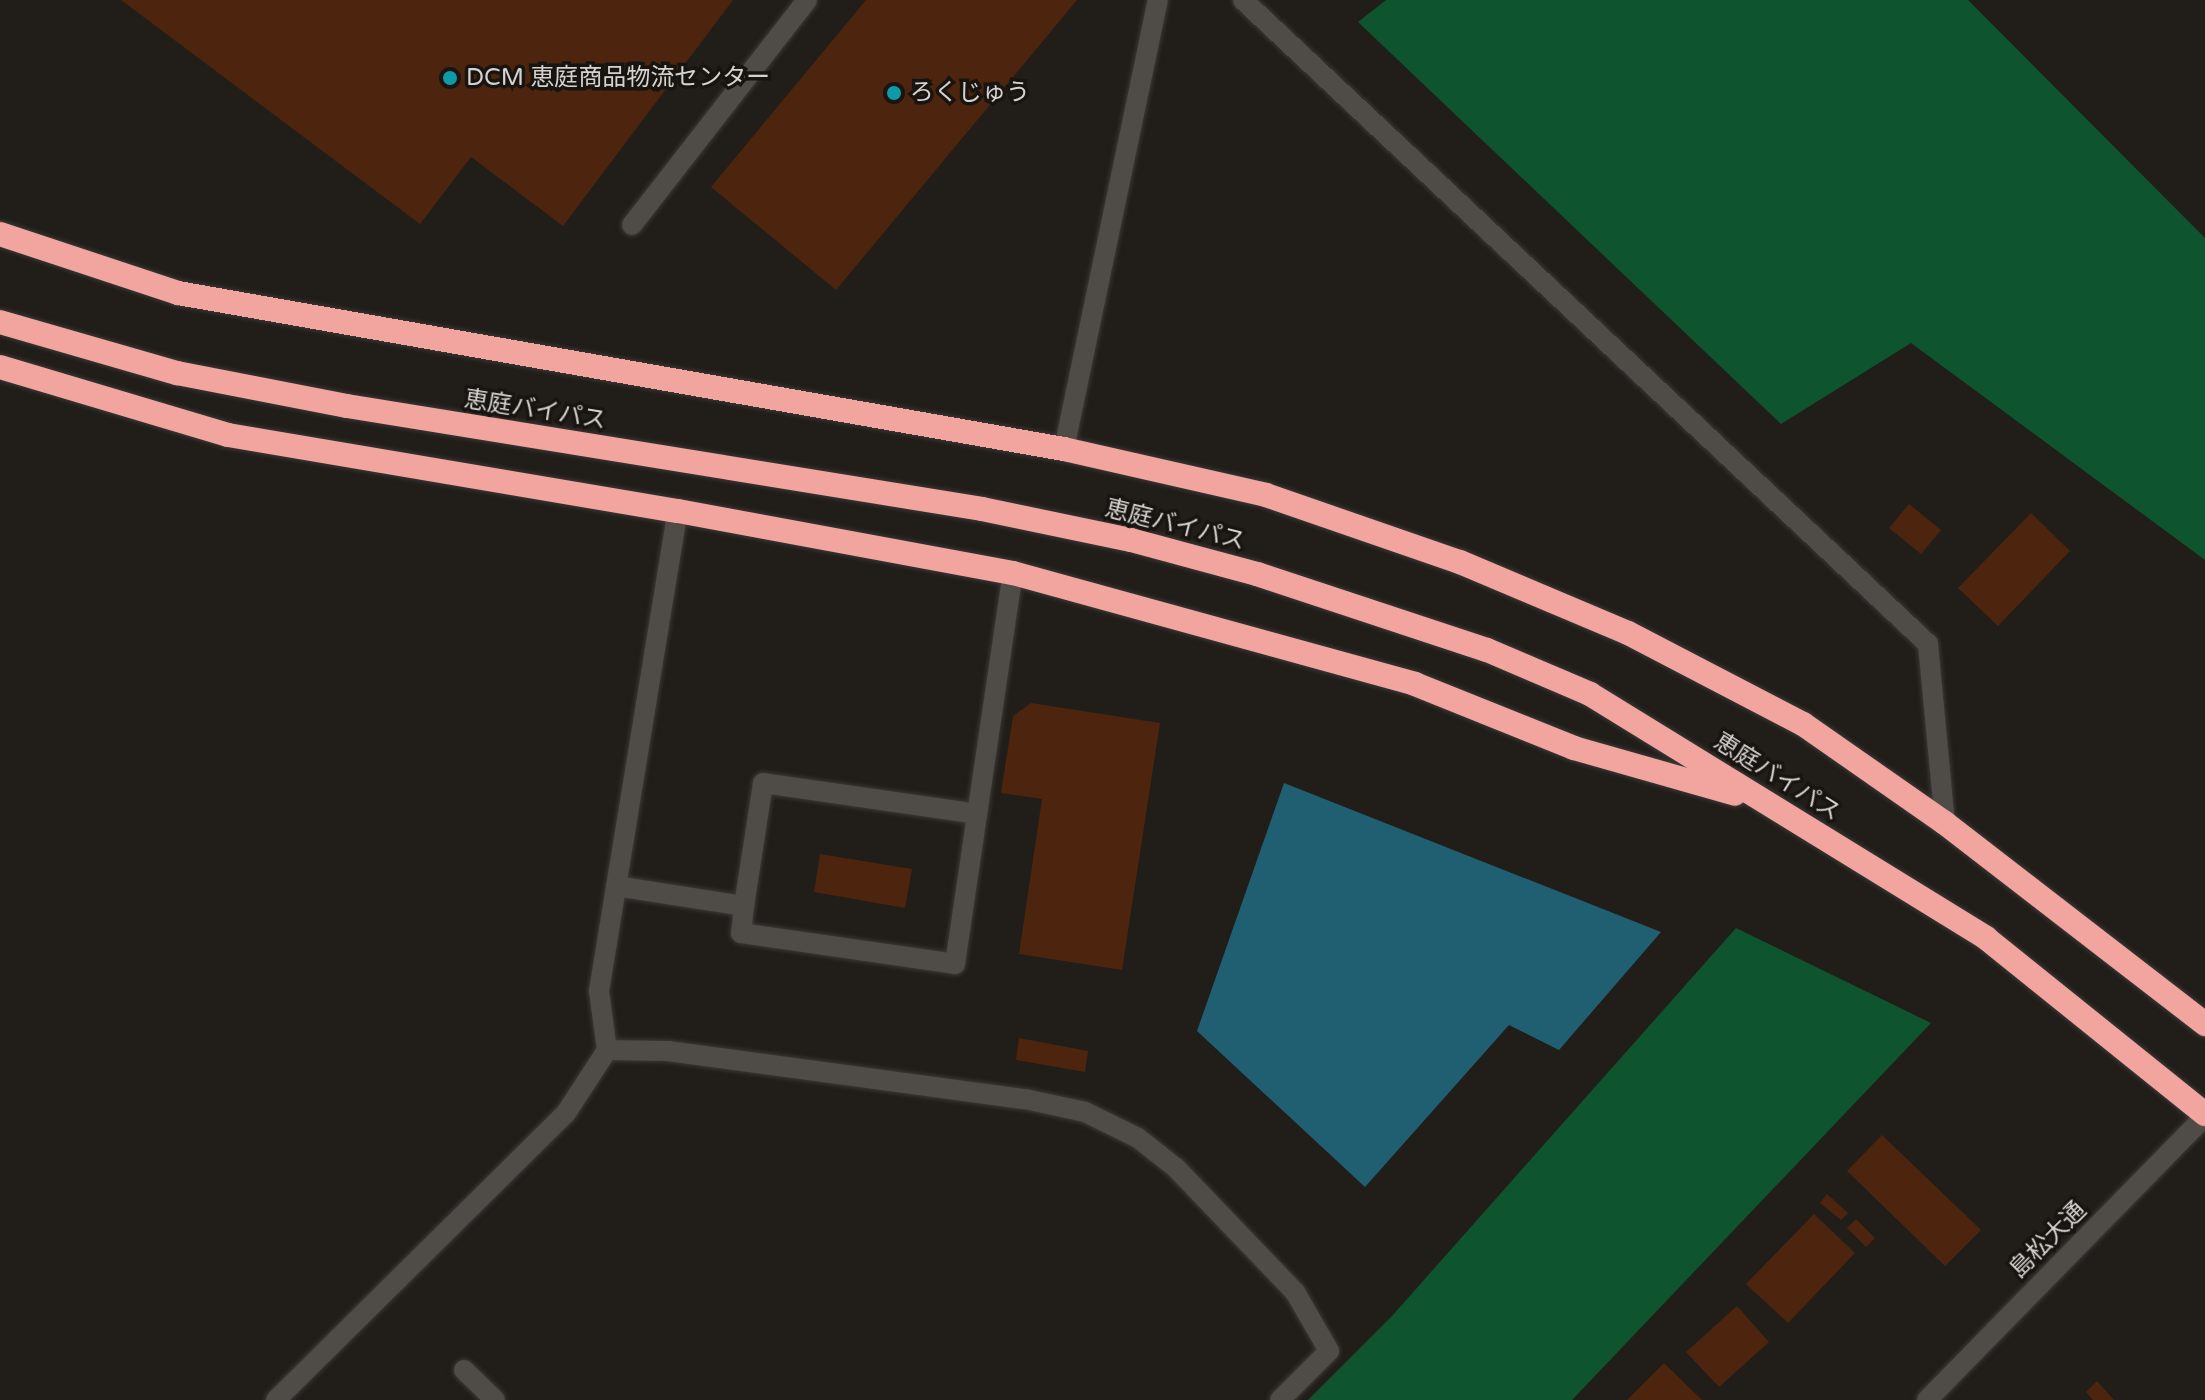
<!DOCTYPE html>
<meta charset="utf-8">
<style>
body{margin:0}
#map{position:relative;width:2205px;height:1400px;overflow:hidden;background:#211e1a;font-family:"Varela Round","Noto Sans JP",sans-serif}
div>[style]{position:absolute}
.forest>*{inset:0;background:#0e542e}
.water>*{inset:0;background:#1f5f71}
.building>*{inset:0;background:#4d240d}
.roads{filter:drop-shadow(0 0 2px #3b3836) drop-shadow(0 0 2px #3b3836)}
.minor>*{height:20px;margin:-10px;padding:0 10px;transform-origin:10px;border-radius:10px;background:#4f4b47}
.highway>*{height:24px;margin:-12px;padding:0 12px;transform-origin:12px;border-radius:12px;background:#f2a59e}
.dots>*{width:22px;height:22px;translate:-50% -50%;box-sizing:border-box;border:4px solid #181511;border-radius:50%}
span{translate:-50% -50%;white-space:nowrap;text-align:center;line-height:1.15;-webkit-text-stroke:7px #181511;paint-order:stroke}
.poi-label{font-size:24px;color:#d5d2d0}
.left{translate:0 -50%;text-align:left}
.street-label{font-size:24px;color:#d5d2d0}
</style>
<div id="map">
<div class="forest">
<i style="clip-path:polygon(1386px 0,1968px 0,2205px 238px,2205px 560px,1911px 343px,1781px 424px,1358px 22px)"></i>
<i style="clip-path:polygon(1736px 928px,1931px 1023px,1572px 1400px,1308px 1400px,1392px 1316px)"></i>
</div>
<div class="water">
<i style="clip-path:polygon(1284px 783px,1661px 932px,1559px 1050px,1509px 1025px,1365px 1187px,1197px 1031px)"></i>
</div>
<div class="building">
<i style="clip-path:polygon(121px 0,733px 0,563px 226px,471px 157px,420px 224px)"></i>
<i style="clip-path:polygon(866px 0,1077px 0,836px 290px,711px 187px)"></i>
<i style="clip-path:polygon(1909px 504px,1941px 530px,1921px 554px,1889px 528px)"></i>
<i style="clip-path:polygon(2031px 513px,2070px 551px,1998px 626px,1958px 588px)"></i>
<i style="clip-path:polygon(1031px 703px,1160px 723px,1122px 970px,1019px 954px,1042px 799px,1001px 793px,1013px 716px)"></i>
<i style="clip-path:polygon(820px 854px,912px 869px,905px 908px,814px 892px)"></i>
<i style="clip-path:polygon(1019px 1038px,1088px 1051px,1085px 1072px,1016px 1060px)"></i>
<i style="clip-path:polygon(1882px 1135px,1981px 1230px,1945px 1266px,1847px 1171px)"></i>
<i style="clip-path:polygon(1827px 1194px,1848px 1213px,1841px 1220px,1820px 1203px)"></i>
<i style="clip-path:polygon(1814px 1214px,1855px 1253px,1788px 1323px,1746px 1284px)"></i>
<i style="clip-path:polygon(1856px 1219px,1875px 1238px,1866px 1247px,1847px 1228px)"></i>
<i style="clip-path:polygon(1737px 1306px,1769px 1342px,1719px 1387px,1686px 1352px)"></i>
<i style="clip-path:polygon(1664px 1363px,1702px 1400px,1627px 1400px)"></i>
<i style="clip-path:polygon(2097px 1381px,2114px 1400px,2093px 1400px,2086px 1392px)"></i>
</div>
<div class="roads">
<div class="minor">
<i style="left:1243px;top:0;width:940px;rotate:43.23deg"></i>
<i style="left:1928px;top:644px;width:180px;rotate:84.6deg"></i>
<i style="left:632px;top:225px;width:285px;rotate:-52.1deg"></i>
<i style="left:1064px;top:449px;width:459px;rotate:-78.2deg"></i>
<i style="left:616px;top:886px;width:130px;rotate:8.9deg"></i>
<i style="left:744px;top:906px;width:27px;rotate:96deg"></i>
<i style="left:741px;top:933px;width:216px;rotate:8.2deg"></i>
<i style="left:955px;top:964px;width:395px;rotate:-81.6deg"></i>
<i style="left:744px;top:906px;width:124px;rotate:-81.2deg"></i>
<i style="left:763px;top:783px;width:216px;rotate:8.2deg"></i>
<i style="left:607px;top:1050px;width:61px;rotate:0.9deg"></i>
<i style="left:668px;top:1051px;width:360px;rotate:7.7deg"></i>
<i style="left:1025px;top:1099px;width:61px;rotate:12.2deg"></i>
<i style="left:1085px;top:1112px;width:59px;rotate:26.1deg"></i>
<i style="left:1138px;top:1138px;width:48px;rotate:38.3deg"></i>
<i style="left:1176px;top:1168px;width:172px;rotate:46.2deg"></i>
<i style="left:1295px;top:1292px;width:68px;rotate:60deg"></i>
<i style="left:1329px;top:1351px;width:69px;rotate:135deg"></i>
<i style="left:464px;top:1370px;width:43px;rotate:44.1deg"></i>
<i style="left:276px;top:1400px;width:408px;rotate:-44.7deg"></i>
<i style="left:566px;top:1113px;width:75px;rotate:-56.9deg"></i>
<i style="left:607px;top:1050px;width:60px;rotate:-97.7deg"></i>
<i style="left:599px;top:991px;width:486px;rotate:-80.7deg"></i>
<i style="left:1927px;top:1400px;width:397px;rotate:-45.6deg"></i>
</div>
<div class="highway">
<i style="left:0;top:234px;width:188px;rotate:18.3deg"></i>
<i style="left:178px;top:293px;width:900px;rotate:9.99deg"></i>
<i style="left:1064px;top:449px;width:207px;rotate:12.8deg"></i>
<i style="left:1266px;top:495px;width:205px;rotate:19.1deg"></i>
<i style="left:1460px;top:562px;width:182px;rotate:22.9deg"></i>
<i style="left:1628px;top:633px;width:197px;rotate:27.5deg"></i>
<i style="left:1803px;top:724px;width:173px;rotate:34.9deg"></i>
<i style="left:1945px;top:823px;width:329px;rotate:37.7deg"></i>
<i style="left:0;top:322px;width:184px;rotate:16.1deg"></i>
<i style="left:177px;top:373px;width:173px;rotate:11deg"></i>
<i style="left:347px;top:406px;width:643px;rotate:9.21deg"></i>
<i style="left:982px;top:509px;width:152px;rotate:11.8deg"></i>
<i style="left:1131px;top:540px;width:131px;rotate:15.1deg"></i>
<i style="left:1257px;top:574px;width:242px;rotate:18.3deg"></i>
<i style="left:1487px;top:650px;width:112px;rotate:23.1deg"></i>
<i style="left:1590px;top:694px;width:465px;rotate:31.6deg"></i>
<i style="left:1986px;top:938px;width:281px;rotate:38.8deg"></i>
<i style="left:0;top:367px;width:238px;rotate:16.6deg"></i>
<i style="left:228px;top:435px;width:456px;rotate:9.6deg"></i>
<i style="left:678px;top:511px;width:341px;rotate:10.5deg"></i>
<i style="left:1013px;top:573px;width:417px;rotate:15.4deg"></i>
<i style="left:1415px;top:684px;width:171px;rotate:21.9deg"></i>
<i style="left:1574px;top:748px;width:167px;rotate:15.9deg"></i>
</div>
</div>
<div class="dots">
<i style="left:450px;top:78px;background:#0f9aa8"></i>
<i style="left:894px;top:93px;background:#0f9aa8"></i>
</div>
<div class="poi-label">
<span class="left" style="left:466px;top:78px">DCM 恵庭商品物流センター</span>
<span class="left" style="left:910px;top:93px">ろくじゅう</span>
</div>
<div class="street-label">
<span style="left:535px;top:410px;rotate:9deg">恵庭バイパス</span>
<span style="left:1175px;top:525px;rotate:14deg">恵庭バイパス</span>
<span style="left:1777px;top:777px;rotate:32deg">恵庭バイパス</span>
<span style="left:2048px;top:1240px;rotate:-45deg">島松大通</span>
</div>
</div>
